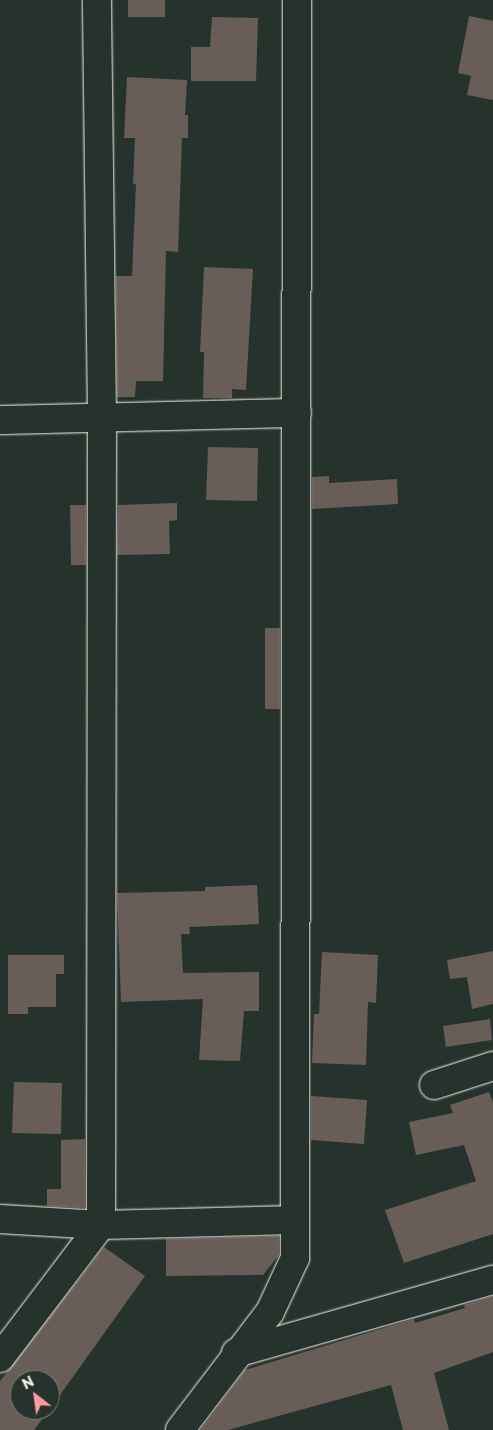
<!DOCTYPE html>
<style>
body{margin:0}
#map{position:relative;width:493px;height:1430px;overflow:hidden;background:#26332d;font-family:"Playpen Sans",sans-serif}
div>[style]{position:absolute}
.building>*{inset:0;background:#695d57}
.roads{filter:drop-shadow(0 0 1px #f4f1e8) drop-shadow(0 0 1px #f4f1e8)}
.minor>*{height:28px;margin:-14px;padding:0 14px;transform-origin:14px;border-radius:14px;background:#26332d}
span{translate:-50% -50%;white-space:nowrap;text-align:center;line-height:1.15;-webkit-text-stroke:4px #26332d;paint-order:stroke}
.north{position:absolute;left:10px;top:1370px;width:50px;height:50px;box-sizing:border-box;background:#26332d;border:1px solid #787f78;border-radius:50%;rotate:330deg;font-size:14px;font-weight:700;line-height:20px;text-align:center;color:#f4f1e8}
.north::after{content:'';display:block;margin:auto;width:18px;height:22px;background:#ff9aa2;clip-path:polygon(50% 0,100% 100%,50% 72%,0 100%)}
</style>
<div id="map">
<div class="building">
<i style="clip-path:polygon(128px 0,165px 0,165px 17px,128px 17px)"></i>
<i style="clip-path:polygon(469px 16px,493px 21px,493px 100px,467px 95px,471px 76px,458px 73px)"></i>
<i style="clip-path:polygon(212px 17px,258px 18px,256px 81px,191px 81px,191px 47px,210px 47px)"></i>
<i style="clip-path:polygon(127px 77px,187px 80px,185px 115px,188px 115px,188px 138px,182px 138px,178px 252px,166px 251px,163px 381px,136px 381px,135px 397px,117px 397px,116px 276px,132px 276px,136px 184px,133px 184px,135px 138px,124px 138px)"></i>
<i style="clip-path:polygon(204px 267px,253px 269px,246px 390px,232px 389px,232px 398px,203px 398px,204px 352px,200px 352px)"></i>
<i style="clip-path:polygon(208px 447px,258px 448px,257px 501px,206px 500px)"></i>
<i style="clip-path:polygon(329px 476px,329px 483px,397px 479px,398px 504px,312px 509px,312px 477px)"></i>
<i style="clip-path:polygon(177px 503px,177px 520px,169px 521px,170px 554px,117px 555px,118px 505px)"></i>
<i style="clip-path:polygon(70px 505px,86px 505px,86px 565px,71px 565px)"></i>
<i style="clip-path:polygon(265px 628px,280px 628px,280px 709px,265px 709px)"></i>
<i style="clip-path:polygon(257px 885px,259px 924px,189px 927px,190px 934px,181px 934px,183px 973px,259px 972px,259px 1011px,244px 1011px,240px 1061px,199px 1060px,203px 999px,121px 1002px,117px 893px,205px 891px,205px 887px)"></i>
<i style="clip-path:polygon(493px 951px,493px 1004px,472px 1009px,467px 977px,450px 979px,447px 960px)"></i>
<i style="clip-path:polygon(322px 952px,378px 955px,376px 1003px,368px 1002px,366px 1065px,312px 1063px,314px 1014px,319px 1014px)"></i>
<i style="clip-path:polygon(8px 955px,64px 955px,64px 974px,56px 974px,56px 1007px,28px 1007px,28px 1014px,8px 1014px)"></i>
<i style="clip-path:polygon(490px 1019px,492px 1040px,446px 1047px,443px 1026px)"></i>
<i style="clip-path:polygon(14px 1082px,62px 1083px,61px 1134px,12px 1133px)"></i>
<i style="clip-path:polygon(489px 1092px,493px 1102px,493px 1234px,404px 1263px,385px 1210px,476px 1181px,464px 1145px,416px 1155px,409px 1122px,453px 1113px,450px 1105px)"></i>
<i style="clip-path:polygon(311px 1096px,367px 1100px,364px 1144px,311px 1140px)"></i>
<i style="clip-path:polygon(85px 1139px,85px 1208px,47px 1206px,47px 1189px,61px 1189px,61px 1140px)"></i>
<i style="clip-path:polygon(279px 1236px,279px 1255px,263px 1275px,166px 1276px,166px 1239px)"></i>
<i style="clip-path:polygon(104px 1247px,145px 1276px,50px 1409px,50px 1380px,20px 1380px,20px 1410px,49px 1410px,34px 1430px,0 1430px,0 1381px)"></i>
<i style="clip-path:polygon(493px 1296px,493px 1352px,434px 1373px,449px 1430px,403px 1430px,391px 1385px,228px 1430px,200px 1430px,245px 1370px,414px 1319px,415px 1323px,465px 1308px,464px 1305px)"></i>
</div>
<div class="roads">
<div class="minor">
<i style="left:0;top:420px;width:297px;rotate:-1.4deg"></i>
<i style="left:434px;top:1085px;width:62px;rotate:-17.9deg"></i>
<i style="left:0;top:1219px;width:101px;rotate:3.4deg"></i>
<i style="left:101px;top:1225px;width:194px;rotate:-1.5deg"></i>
<i style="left:236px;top:1353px;width:267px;rotate:-15.9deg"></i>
<i style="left:0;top:1358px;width:167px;rotate:-52.8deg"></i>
<i style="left:101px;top:1225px;width:808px;rotate:-89.93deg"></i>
<i style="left:102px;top:417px;width:417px;rotate:-90.7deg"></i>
<i style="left:180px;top:1430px;width:148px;rotate:-52.7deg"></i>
<i style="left:270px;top:1312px;width:60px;rotate:-65.2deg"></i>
<i style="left:295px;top:1258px;width:1258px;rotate:-89.91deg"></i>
</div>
</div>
<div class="north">N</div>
</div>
